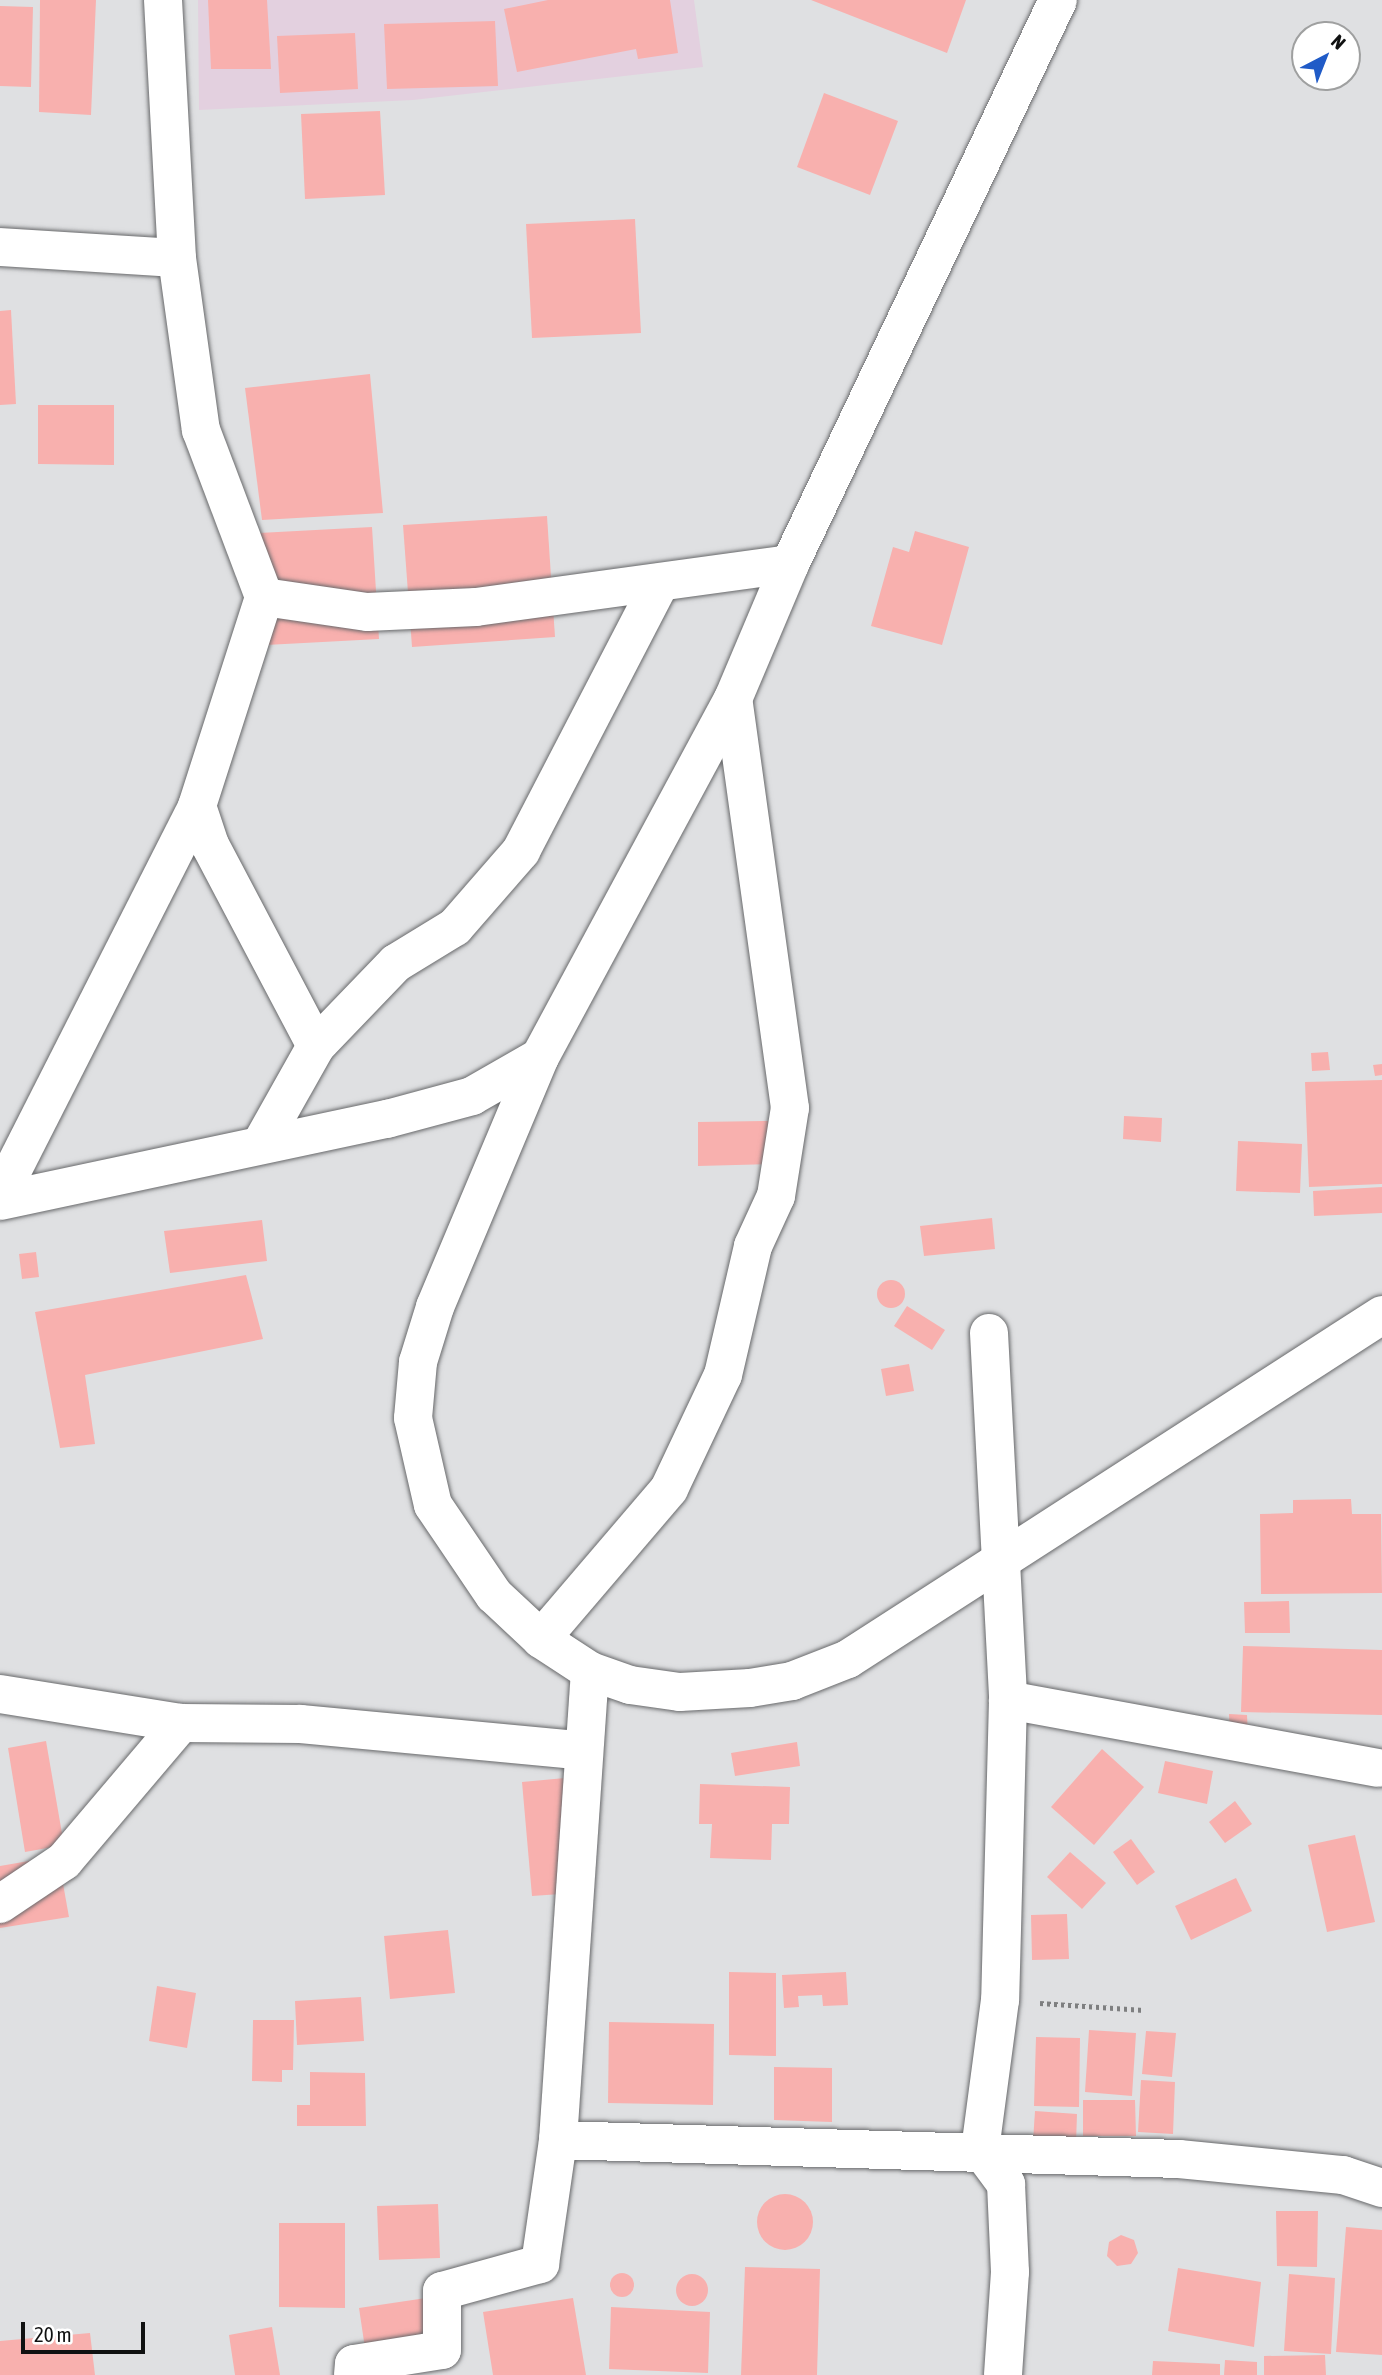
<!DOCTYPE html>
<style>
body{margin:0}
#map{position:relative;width:1382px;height:2375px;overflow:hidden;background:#dfe0e2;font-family:"Asap Condensed",sans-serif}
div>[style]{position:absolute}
.education>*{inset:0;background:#e3d0df}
.building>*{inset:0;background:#f8b0ae}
.round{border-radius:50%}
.path>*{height:4.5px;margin-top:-2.25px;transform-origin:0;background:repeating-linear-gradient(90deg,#7e7f80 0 3.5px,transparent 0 7px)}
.roads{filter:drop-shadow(0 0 2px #68696b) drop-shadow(0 0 2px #68696b)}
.minor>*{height:38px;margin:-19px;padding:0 19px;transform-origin:19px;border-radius:19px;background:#fff}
.tertiary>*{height:38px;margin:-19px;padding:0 19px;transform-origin:19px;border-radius:19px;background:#fff}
span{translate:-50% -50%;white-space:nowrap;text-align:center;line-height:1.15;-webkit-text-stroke:5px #fff;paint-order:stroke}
.north{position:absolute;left:1291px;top:21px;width:70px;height:70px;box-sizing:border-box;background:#fff;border:2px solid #9fa0a0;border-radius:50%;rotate:42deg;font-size:19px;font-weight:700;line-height:28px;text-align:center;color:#101111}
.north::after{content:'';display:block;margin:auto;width:24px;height:32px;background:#205bc7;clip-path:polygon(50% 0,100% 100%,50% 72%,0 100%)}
.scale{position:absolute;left:21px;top:2322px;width:124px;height:32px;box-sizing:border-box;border:4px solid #101111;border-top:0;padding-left:9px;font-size:21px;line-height:24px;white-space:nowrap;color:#101111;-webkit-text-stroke:5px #fff;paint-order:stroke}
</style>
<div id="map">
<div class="education">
<i style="clip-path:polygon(198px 0,694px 0,703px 67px,413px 100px,199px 110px)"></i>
</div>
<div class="building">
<i style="clip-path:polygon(40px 0,96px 0,91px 115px,39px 112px)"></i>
<i style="clip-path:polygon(208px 0,267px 0,271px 69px,211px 69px)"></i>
<i style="clip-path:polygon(548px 0,670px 0,678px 53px,638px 59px,636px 49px,517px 72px,504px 9px)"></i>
<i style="clip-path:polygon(811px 0,966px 0,947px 53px)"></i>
<i style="clip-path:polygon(0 6px,33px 7px,31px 87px,0 86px)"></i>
<i style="clip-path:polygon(495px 21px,498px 86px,387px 89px,384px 24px)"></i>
<i style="clip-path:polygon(355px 33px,358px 89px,280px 93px,277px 36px)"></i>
<i style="clip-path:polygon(824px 93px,898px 121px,870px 195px,797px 167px)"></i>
<i style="clip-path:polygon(380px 111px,385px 195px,305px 199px,301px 114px)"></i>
<i style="clip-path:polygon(635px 219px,641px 333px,532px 338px,526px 224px)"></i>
<i style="clip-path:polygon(11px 310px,16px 404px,0 405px,0 311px)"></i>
<i style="clip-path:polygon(370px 374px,383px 513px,262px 520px,245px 388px)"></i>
<i style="clip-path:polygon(38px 405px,114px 405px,114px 465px,38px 464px)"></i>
<i style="clip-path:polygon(547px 516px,555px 637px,412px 647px,403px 525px)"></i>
<i style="clip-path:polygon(372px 527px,379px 639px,266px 645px,259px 533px)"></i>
<i style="clip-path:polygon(915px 531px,969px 547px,942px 645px,871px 626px,893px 547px,909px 552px)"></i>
<i style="clip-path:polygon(1328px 1052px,1330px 1070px,1312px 1071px,1311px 1053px)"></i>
<i style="clip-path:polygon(1382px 1064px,1382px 1075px,1375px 1076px,1373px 1065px)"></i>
<i style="clip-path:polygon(1382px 1080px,1382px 1184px,1309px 1187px,1305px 1082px)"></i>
<i style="clip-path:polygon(1124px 1116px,1162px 1118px,1161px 1142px,1123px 1139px)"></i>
<i style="clip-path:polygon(768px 1121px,769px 1164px,698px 1166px,698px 1122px)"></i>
<i style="clip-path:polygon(1238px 1141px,1302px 1144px,1300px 1193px,1236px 1191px)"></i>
<i style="clip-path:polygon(1382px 1187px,1382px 1213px,1314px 1216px,1313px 1191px)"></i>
<i style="clip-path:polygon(992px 1218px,995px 1249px,924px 1256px,920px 1226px)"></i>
<i style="clip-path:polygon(262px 1220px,267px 1261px,170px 1273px,164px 1231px)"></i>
<i style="clip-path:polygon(36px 1252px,39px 1277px,22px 1279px,19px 1254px)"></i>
<i style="clip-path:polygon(246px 1275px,263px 1339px,85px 1375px,95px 1444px,60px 1448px,35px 1312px)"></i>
<i class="round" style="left:877px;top:1280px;width:28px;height:28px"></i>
<i style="clip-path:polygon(907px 1306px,945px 1330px,932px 1350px,894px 1326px)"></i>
<i style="clip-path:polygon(909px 1364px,914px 1391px,886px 1396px,881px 1369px)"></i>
<i style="clip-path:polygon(1351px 1499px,1352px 1514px,1381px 1514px,1382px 1593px,1261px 1594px,1260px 1514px,1293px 1513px,1293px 1500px)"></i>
<i style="clip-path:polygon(1289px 1601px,1290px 1633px,1245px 1633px,1244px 1602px)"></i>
<i style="clip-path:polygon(1243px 1646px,1382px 1650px,1382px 1715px,1241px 1712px)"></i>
<i style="clip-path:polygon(1229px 1714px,1247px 1715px,1248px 1737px,1230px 1737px)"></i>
<i style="clip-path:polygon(46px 1741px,64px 1845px,25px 1852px,8px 1748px)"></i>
<i style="clip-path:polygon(797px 1742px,800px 1766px,735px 1776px,731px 1753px)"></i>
<i style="clip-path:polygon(1102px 1749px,1144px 1787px,1094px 1845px,1051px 1807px)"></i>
<i style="clip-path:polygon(1165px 1761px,1213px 1771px,1207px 1804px,1158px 1793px)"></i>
<i style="clip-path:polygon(565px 1778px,575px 1893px,532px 1896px,522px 1782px)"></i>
<i style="clip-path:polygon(700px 1784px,790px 1787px,789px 1824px,772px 1824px,771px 1860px,710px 1858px,712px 1824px,699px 1824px)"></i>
<i style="clip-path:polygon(1235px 1801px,1252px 1824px,1225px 1843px,1209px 1822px)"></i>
<i style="clip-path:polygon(1355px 1835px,1375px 1922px,1327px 1932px,1308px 1845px)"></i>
<i style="clip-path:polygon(1131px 1839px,1155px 1872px,1137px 1885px,1113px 1852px)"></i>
<i style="clip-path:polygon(1070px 1852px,1106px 1883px,1082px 1909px,1047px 1877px)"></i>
<i style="clip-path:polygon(58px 1856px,69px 1917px,0 1928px,0 1866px)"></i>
<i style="clip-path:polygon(1236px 1878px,1252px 1911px,1191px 1940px,1175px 1906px)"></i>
<i style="clip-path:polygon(1067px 1914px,1069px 1959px,1032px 1960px,1031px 1915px)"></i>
<i style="clip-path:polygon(448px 1930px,455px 1993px,390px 1999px,384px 1936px)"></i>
<i style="clip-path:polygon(729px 1972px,776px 1973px,776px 2056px,729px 2055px)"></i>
<i style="clip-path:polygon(846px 1972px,848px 2005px,823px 2006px,822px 1995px,798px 1996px,799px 2007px,784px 2008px,782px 1975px)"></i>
<i style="clip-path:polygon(157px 1986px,196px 1993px,187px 2048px,149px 2041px)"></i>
<i style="clip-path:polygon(361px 1997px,364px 2041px,297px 2045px,295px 2001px)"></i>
<i style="clip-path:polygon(253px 2020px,294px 2020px,293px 2070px,282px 2070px,282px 2082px,252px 2081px)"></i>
<i style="clip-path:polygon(609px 2022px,714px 2024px,713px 2105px,608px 2103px)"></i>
<i style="clip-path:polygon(1089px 2030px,1136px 2033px,1132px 2096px,1085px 2092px)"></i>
<i style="clip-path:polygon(1146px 2031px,1176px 2033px,1172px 2077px,1142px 2074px)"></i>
<i style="clip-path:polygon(1036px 2037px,1080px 2038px,1079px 2107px,1034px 2106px)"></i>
<i style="clip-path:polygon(774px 2067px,832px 2068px,832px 2122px,774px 2120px)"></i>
<i style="clip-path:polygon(310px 2072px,365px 2073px,366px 2126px,297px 2126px,297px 2105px,310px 2105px)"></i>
<i style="clip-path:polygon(1141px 2080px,1175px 2082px,1173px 2134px,1138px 2132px)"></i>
<i style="clip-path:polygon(1083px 2100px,1135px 2100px,1136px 2136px,1083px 2136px)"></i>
<i style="clip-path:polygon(1035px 2111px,1077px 2114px,1076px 2143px,1033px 2141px)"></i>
<i class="round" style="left:757px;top:2194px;width:56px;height:56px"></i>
<i style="clip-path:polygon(438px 2204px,440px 2258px,379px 2260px,377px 2206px)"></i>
<i style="clip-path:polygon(1276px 2211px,1318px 2211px,1317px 2267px,1277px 2266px)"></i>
<i style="clip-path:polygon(279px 2223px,345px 2223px,345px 2308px,279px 2307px)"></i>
<i style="clip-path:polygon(1346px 2227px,1382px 2230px,1382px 2355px,1336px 2352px)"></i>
<i style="clip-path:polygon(1121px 2235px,1134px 2240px,1138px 2253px,1131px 2264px,1117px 2266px,1107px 2256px,1109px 2242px)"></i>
<i style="clip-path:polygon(745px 2267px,820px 2269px,817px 2375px,741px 2375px)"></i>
<i style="clip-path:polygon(1178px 2268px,1261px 2282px,1254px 2347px,1168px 2331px)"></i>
<i class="round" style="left:610px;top:2273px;width:24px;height:24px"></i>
<i class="round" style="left:676px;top:2274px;width:32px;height:32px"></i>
<i style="clip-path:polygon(1289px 2274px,1335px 2278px,1331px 2354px,1284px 2351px)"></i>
<i style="clip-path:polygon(426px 2298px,434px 2345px,366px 2355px,359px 2308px)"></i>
<i style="clip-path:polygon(573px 2298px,586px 2375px,493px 2375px,483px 2312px)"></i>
<i style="clip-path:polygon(611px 2307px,710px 2312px,708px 2373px,609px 2369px)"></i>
<i style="clip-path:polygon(272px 2327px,280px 2375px,235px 2375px,229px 2335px)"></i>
<i style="clip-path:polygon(90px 2333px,95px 2375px,0 2375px,0 2341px)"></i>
<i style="clip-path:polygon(1325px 2355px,1326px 2375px,1264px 2375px,1264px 2356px)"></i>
<i style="clip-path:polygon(1225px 2360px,1257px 2362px,1257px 2375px,1224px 2375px)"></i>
<i style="clip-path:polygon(1153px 2361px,1220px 2364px,1220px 2375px,1152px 2375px)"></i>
</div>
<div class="path">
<i style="left:1040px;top:2003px;width:104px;rotate:3.9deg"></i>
</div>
<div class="roads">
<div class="minor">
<i style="left:163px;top:0;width:258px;rotate:86.9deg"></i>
<i style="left:177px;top:258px;width:174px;rotate:82.1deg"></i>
<i style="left:201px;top:430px;width:178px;rotate:69.3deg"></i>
<i style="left:264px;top:597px;width:104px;rotate:8.3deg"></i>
<i style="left:367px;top:612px;width:109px;rotate:-2.6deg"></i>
<i style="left:476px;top:607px;width:317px;rotate:-7.8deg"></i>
<i style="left:0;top:247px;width:177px;rotate:3.6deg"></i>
<i style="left:316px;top:1046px;width:115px;rotate:-46.1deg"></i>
<i style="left:396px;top:963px;width:69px;rotate:-31.4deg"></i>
<i style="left:455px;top:927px;width:101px;rotate:-49deg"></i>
<i style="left:521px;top:851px;width:302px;rotate:-62.6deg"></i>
<i style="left:540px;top:1057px;width:271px;rotate:112.8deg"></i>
<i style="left:435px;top:1307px;width:58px;rotate:107.2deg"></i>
<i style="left:418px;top:1362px;width:56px;rotate:95.1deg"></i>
<i style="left:413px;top:1418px;width:89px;rotate:77.1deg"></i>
<i style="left:433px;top:1505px;width:109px;rotate:55.9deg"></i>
<i style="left:494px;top:1595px;width:64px;rotate:43.1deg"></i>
<i style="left:541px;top:1639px;width:59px;rotate:33.1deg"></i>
<i style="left:590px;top:1671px;width:42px;rotate:19.3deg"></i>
<i style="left:630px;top:1685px;width:50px;rotate:8deg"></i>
<i style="left:680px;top:1692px;width:70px;rotate:-3.3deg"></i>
<i style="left:750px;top:1688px;width:43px;rotate:-9.5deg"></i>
<i style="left:792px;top:1681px;width:60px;rotate:-21.4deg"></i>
<i style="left:848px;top:1659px;width:635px;rotate:-32.79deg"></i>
<i style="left:262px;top:1142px;width:110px;rotate:-60.6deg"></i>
<i style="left:316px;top:1046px;width:227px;rotate:-117.8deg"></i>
<i style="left:210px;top:845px;width:41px;rotate:-108.4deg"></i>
<i style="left:197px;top:806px;width:219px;rotate:-72.2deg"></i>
<i style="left:0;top:1195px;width:436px;rotate:-63.1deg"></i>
<i style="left:989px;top:1333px;width:367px;rotate:87deg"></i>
<i style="left:1008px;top:1700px;width:300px;rotate:91.5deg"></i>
<i style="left:1000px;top:2000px;width:150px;rotate:97.6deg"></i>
<i style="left:980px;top:2149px;width:44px;rotate:53.4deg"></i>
<i style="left:1006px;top:2184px;width:88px;rotate:87.4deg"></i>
<i style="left:1010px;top:2272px;width:103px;rotate:93.9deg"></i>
<i style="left:541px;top:1639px;width:197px;rotate:-49.5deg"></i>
<i style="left:669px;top:1489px;width:126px;rotate:-64.7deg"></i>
<i style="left:723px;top:1375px;width:132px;rotate:-76.9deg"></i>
<i style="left:753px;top:1246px;width:55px;rotate:-65.3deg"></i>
<i style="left:776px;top:1196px;width:89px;rotate:-81deg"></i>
<i style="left:790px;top:1108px;width:413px;rotate:-97.9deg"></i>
<i style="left:0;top:1694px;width:183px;rotate:9.1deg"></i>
<i style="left:181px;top:1723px;width:120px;rotate:0.5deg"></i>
<i style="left:301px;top:1724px;width:284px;rotate:5.4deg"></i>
<i style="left:1008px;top:1700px;width:376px;rotate:10.4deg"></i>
<i style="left:0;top:1904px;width:77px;rotate:-33.9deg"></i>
<i style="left:64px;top:1861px;width:181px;rotate:-49.7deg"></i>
<i style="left:558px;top:2140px;width:621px;rotate:1.75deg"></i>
<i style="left:1179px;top:2159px;width:165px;rotate:5.6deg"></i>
<i style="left:1343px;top:2175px;width:41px;rotate:18.4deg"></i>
<i style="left:353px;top:2375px;width:11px;rotate:-85deg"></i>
<i style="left:354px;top:2364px;width:89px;rotate:-9deg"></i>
<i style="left:442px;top:2350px;width:59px;rotate:-90deg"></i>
<i style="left:442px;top:2291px;width:102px;rotate:-15.4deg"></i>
<i style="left:540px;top:2264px;width:125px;rotate:-81.7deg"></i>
<i style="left:558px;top:2140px;width:470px;rotate:-86.1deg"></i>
</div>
<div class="tertiary">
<i style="left:0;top:1201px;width:396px;rotate:-12deg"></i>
<i style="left:387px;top:1119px;width:88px;rotate:-15.1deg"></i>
<i style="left:472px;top:1096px;width:78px;rotate:-29.8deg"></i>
<i style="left:540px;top:1057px;width:407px;rotate:-61.7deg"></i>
<i style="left:733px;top:699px;width:147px;rotate:-67.1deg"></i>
<i style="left:790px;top:564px;width:624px;rotate:-64.58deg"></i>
</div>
</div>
<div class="north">N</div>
<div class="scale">20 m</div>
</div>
